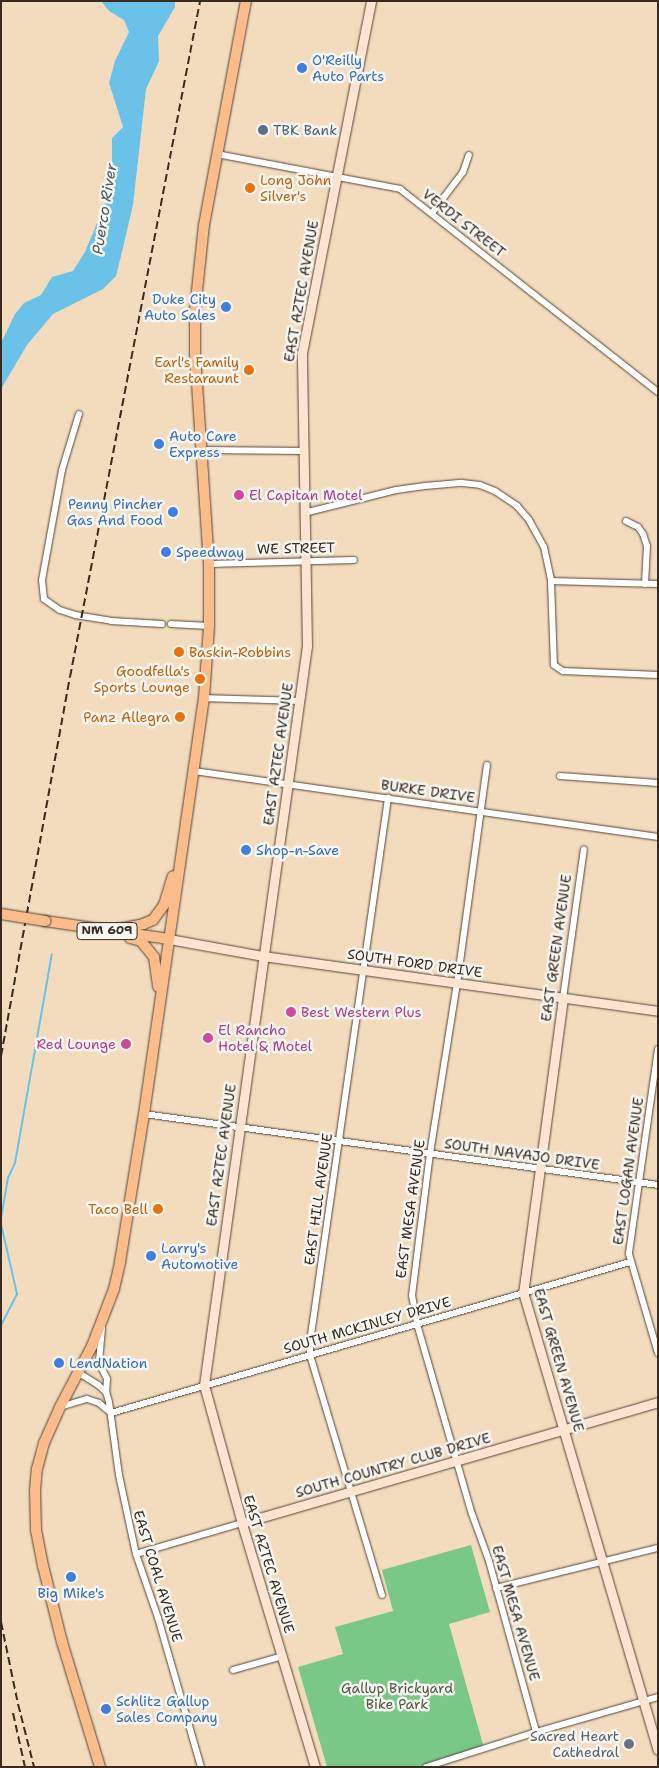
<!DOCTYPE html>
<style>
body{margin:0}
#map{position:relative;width:659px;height:1768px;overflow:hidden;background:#f3dcbe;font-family:"Shantell Sans",sans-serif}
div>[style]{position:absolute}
.green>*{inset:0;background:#79c888}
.water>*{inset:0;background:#6ac2e8}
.stream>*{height:2px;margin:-1px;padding:0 1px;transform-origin:1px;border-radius:1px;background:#6ac2e8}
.roads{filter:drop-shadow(0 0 1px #574536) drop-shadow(0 0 1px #574536)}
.street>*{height:6px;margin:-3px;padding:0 3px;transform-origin:3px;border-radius:3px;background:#fff}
.secondary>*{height:9px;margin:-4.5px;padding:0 4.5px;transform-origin:4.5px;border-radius:4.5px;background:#fde4d0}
.primary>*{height:10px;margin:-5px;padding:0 5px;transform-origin:5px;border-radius:5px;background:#f9bc8a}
.rail>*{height:2px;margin-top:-1px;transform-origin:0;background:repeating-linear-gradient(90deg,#3b2a1e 0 8px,transparent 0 12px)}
.bridges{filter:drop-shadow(0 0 1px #574536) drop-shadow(0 0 1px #574536)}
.primary-bridge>*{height:10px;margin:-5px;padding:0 5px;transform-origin:5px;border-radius:5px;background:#f9bc8a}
.dots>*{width:14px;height:14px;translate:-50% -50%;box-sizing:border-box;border:2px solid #f6f6f2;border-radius:50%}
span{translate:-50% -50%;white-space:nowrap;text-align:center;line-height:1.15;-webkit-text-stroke:5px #f6f6f2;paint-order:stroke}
.shield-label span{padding:1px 4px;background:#f6f6f2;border:1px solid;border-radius:4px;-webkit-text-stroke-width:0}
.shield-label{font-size:12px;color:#3b2a1e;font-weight:700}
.shop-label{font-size:14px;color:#366cbe}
.left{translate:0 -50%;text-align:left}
.right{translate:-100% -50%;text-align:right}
.service-label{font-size:14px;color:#4e5e75}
.food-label{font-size:14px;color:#c56008}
.street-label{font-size:14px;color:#3b2a1e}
.hotel-label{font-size:14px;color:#b23c85}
.park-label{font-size:14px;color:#4e593e}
.worship-label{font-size:14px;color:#5b616d}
.water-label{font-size:15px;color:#49585b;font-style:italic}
.frame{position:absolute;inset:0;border:2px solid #3b2a1e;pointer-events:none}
</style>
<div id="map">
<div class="green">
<i style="clip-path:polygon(471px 1545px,490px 1612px,449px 1624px,484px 1748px,419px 1767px,327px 1767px,298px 1667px,343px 1654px,335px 1627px,393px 1611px,382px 1570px)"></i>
</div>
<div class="water">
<i style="clip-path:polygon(101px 1px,175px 1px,175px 7px,158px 36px,159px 61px,146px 89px,133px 205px,121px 256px,116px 276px,103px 289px,53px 314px,27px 345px,1px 389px,1px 343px,15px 314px,24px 303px,41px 295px,52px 277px,73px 271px,85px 252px,112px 187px,112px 138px,123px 127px,109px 83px,115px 61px,129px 32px,124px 20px,109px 11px)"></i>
</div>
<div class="stream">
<i style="left:1px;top:1218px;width:41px;rotate:-80.1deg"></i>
<i style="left:8px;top:1178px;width:17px;rotate:-65deg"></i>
<i style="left:15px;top:1163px;width:212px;rotate:-80deg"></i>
<i style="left:1px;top:1224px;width:72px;rotate:77.1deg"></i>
<i style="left:17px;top:1294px;width:35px;rotate:117deg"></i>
</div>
<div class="roads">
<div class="street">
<i style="left:217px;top:154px;width:186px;rotate:10.8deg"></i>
<i style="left:400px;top:189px;width:328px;rotate:38.2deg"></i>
<i style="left:432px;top:213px;width:51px;rotate:-52.9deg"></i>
<i style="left:463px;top:172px;width:18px;rotate:-71deg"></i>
<i style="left:79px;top:414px;width:59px;rotate:106.9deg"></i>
<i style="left:62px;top:470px;width:112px;rotate:100.3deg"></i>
<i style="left:42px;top:580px;width:19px;rotate:84deg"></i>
<i style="left:44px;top:599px;width:19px;rotate:35deg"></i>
<i style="left:60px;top:610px;width:16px;rotate:18deg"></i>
<i style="left:75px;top:615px;width:36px;rotate:9deg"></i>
<i style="left:111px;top:621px;width:51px;rotate:3.4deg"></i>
<i style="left:202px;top:450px;width:101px;rotate:0.6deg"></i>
<i style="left:304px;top:513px;width:95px;rotate:-14deg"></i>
<i style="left:396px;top:490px;width:29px;rotate:-8deg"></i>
<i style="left:425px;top:486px;width:37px;rotate:-5deg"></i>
<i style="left:462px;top:483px;width:18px;rotate:6deg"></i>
<i style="left:480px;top:485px;width:16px;rotate:22deg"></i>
<i style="left:495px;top:491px;width:27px;rotate:34deg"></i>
<i style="left:517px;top:506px;width:18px;rotate:49deg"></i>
<i style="left:529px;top:520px;width:31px;rotate:61deg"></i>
<i style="left:544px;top:547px;width:35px;rotate:78deg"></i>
<i style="left:551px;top:581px;width:84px;rotate:88deg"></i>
<i style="left:554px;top:665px;width:11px;rotate:34deg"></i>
<i style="left:563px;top:671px;width:95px;rotate:2.4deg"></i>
<i style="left:626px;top:521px;width:13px;rotate:27deg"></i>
<i style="left:638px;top:527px;width:9px;rotate:54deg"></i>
<i style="left:643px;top:534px;width:13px;rotate:72deg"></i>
<i style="left:647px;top:546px;width:38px;rotate:93deg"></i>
<i style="left:209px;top:564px;width:145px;rotate:-1.6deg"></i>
<i style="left:551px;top:581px;width:107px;rotate:1.6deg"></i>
<i style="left:171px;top:624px;width:38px;rotate:3deg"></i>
<i style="left:204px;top:698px;width:95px;rotate:1.8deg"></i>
<i style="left:487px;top:765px;width:220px;rotate:97.8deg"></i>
<i style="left:457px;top:983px;width:172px;rotate:99deg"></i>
<i style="left:430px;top:1153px;width:143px;rotate:97.2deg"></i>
<i style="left:412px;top:1295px;width:29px;rotate:80deg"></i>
<i style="left:417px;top:1324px;width:198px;rotate:73.9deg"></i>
<i style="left:472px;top:1514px;width:50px;rotate:70.1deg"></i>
<i style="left:489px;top:1561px;width:177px;rotate:74.6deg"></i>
<i style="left:194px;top:771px;width:469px;rotate:8.1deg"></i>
<i style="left:560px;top:776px;width:98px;rotate:4.1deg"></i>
<i style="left:563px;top:998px;width:150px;rotate:-82deg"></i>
<i style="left:658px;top:1049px;width:207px;rotate:98.1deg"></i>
<i style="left:629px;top:1254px;width:103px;rotate:73.7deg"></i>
<i style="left:144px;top:1114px;width:519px;rotate:7.86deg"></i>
<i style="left:102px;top:1328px;width:35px;rotate:95deg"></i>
<i style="left:99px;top:1363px;width:18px;rotate:63deg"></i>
<i style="left:107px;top:1379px;width:13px;rotate:94deg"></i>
<i style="left:79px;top:1373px;width:22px;rotate:32deg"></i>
<i style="left:98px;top:1385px;width:11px;rotate:41deg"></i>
<i style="left:106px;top:1392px;width:10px;rotate:73deg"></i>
<i style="left:109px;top:1402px;width:74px;rotate:82.2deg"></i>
<i style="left:119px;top:1475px;width:81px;rotate:77.9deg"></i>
<i style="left:136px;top:1554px;width:68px;rotate:71deg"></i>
<i style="left:158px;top:1618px;width:155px;rotate:73.9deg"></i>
<i style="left:60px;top:1407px;width:28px;rotate:-17deg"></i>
<i style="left:87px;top:1399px;width:13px;rotate:18deg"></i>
<i style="left:99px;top:1403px;width:16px;rotate:40deg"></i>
<i style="left:111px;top:1413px;width:541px;rotate:-16.22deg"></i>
<i style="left:136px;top:1554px;width:110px;rotate:-16.3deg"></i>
<i style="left:496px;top:1588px;width:167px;rotate:-13.9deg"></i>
<i style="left:382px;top:1595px;width:251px;rotate:-106.7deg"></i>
<i style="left:310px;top:1355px;width:13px;rotate:-90deg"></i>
<i style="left:310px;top:1342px;width:550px;rotate:-81.84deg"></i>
<i style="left:233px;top:1670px;width:52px;rotate:-15.6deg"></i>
<i style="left:426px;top:1767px;width:115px;rotate:-17.7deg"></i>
<i style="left:536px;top:1732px;width:127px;rotate:-16deg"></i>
</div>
<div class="secondary">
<i style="left:169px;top:939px;width:96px;rotate:10.3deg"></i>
<i style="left:263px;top:956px;width:399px;rotate:7.9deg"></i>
<i style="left:563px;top:998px;width:297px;rotate:97.7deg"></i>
<i style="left:523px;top:1292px;width:477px;rotate:73.6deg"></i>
<i style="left:242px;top:1523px;width:433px;rotate:-16.2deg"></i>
<i style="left:315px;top:1767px;width:255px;rotate:-106.7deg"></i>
<i style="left:242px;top:1523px;width:143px;rotate:-105.4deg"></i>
<i style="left:204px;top:1385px;width:746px;rotate:-82.07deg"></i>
<i style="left:307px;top:646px;width:293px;rotate:-91deg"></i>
<i style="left:302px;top:353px;width:359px;rotate:-78.9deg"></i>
</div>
<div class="primary">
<i style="left:45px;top:921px;width:125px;rotate:8.3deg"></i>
<i style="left:108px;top:931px;width:36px;rotate:-11deg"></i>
<i style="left:143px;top:924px;width:11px;rotate:-22deg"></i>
<i style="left:153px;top:920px;width:19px;rotate:-54deg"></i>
<i style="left:164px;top:905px;width:30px;rotate:-73deg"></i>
<i style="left:130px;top:938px;width:11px;rotate:15deg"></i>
<i style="left:141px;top:941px;width:21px;rotate:51deg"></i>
<i style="left:154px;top:957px;width:30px;rotate:82deg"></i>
<i style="left:100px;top:1767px;width:131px;rotate:-106.9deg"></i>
<i style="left:62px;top:1642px;width:78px;rotate:-104deg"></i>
<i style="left:43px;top:1566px;width:36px;rotate:-101deg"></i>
<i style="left:36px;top:1531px;width:41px;rotate:-91.4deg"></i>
<i style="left:35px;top:1490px;width:21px;rotate:-85deg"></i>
<i style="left:37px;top:1469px;width:27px;rotate:-75deg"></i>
<i style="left:44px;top:1443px;width:39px;rotate:-66deg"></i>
<i style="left:60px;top:1407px;width:69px;rotate:-62.3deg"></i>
<i style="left:92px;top:1346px;width:61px;rotate:-68.9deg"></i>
<i style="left:114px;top:1289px;width:28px;rotate:-77deg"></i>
<i style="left:120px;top:1262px;width:150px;rotate:-80.8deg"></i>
<i style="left:144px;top:1114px;width:420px;rotate:-81.8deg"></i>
<i style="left:204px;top:698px;width:72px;rotate:-86deg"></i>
<i style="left:209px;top:626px;width:62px;rotate:-90deg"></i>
<i style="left:209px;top:564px;width:213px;rotate:-93.8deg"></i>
<i style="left:195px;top:351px;width:41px;rotate:-90deg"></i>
<i style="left:195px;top:310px;width:85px;rotate:-84deg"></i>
<i style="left:204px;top:225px;width:228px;rotate:-79.4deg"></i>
</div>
</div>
<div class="rail">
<i style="left:1px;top:1056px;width:385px;rotate:-79.7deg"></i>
<i style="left:70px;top:677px;width:688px;rotate:-79.11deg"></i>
<i style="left:1px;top:1622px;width:84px;rotate:78.3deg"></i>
<i style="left:18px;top:1704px;width:65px;rotate:75.7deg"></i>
<i style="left:13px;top:1713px;width:55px;rotate:77.5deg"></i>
</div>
<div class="bridges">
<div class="primary-bridge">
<i style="left:1px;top:914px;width:45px;rotate:9deg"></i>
</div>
</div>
<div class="dots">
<i style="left:302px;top:68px;background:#3f7fe0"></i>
<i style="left:263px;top:130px;background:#5c6f8a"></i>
<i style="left:250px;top:188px;background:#e8710a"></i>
<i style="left:226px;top:307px;background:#3f7fe0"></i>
<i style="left:249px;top:370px;background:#e8710a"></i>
<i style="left:159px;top:444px;background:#3f7fe0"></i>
<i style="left:239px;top:495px;background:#d1479c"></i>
<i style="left:173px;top:512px;background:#3f7fe0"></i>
<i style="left:166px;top:552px;background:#3f7fe0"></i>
<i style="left:179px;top:652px;background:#e8710a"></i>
<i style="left:200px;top:679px;background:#e8710a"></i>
<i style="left:180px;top:717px;background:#e8710a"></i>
<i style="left:246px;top:850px;background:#3f7fe0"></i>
<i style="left:291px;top:1012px;background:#d1479c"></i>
<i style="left:208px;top:1038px;background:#d1479c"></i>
<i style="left:126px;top:1044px;background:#d1479c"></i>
<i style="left:158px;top:1209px;background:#e8710a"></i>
<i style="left:151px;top:1256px;background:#3f7fe0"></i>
<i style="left:59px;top:1363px;background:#3f7fe0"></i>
<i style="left:71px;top:1577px;background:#3f7fe0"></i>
<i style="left:106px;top:1709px;background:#3f7fe0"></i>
<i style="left:629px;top:1744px;background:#6b7280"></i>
</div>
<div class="shield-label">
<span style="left:107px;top:931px">NM 609</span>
</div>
<div class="shop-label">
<span class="left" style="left:312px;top:68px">O'Reilly<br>Auto Parts</span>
<span class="right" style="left:216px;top:307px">Duke City<br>Auto Sales</span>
<span class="left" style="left:169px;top:444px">Auto Care<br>Express</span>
<span class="right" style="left:163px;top:512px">Penny Pincher<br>Gas And Food</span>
<span class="left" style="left:176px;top:552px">Speedway</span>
<span class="left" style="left:256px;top:850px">Shop-n-Save</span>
<span class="left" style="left:161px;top:1256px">Larry's<br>Automotive</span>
<span class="left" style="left:69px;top:1363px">LendNation</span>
<span style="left:71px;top:1593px">Big Mike's</span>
<span class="left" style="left:116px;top:1709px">Schlitz Gallup<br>Sales Company</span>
</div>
<div class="service-label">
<span class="left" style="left:273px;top:130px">TBK Bank</span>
</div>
<div class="food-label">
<span class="left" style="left:260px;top:188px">Long John<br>Silver's</span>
<span class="right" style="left:239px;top:370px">Earl's Family<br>Restaraunt</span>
<span class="left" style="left:189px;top:652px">Baskin-Robbins</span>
<span class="right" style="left:190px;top:679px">Goodfella's<br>Sports Lounge</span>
<span class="right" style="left:170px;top:717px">Panz Allegra</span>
<span class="right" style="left:148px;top:1209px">Taco Bell</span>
</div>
<div class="street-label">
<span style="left:464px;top:223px;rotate:38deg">VERDI STREET</span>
<span style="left:301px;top:291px;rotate:-80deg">EAST AZTEC AVENUE</span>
<span style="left:296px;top:548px;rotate:-1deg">WE STREET</span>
<span style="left:278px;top:754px;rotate:-82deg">EAST AZTEC AVENUE</span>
<span style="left:428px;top:791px;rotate:8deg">BURKE DRIVE</span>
<span style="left:556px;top:948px;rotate:-82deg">EAST GREEN AVENUE</span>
<span style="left:415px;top:963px;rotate:8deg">SOUTH FORD DRIVE</span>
<span style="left:522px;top:1154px;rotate:8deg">SOUTH NAVAJO DRIVE</span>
<span style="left:221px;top:1155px;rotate:-82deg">EAST AZTEC AVENUE</span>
<span style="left:628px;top:1171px;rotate:-82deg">EAST LOGAN AVENUE</span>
<span style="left:318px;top:1199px;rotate:-82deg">EAST HILL AVENUE</span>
<span style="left:410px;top:1209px;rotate:-82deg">EAST MESA AVENUE</span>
<span style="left:367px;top:1325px;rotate:-16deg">SOUTH MCKINLEY DRIVE</span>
<span style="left:559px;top:1360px;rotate:74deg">EAST GREEN AVENUE</span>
<span style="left:393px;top:1465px;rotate:-16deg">SOUTH COUNTRY CLUB DRIVE</span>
<span style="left:269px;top:1564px;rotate:73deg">EAST AZTEC AVENUE</span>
<span style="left:158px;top:1576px;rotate:73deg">EAST COAL AVENUE</span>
<span style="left:516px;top:1613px;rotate:74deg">EAST MESA AVENUE</span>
</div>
<div class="hotel-label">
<span class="left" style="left:249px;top:495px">El Capitan Motel</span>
<span class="left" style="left:301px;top:1012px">Best Western Plus</span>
<span class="left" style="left:218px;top:1038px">El Rancho<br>Hotel &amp; Motel</span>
<span class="right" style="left:116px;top:1044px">Red Lounge</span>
</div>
<div class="park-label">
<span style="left:397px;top:1696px">Gallup Brickyard<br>Bike Park</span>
</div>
<div class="worship-label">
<span class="right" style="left:619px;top:1744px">Sacred Heart<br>Cathedral</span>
</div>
<div class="water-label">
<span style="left:105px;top:209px;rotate:-81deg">Puerco River</span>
</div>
<div class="frame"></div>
</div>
